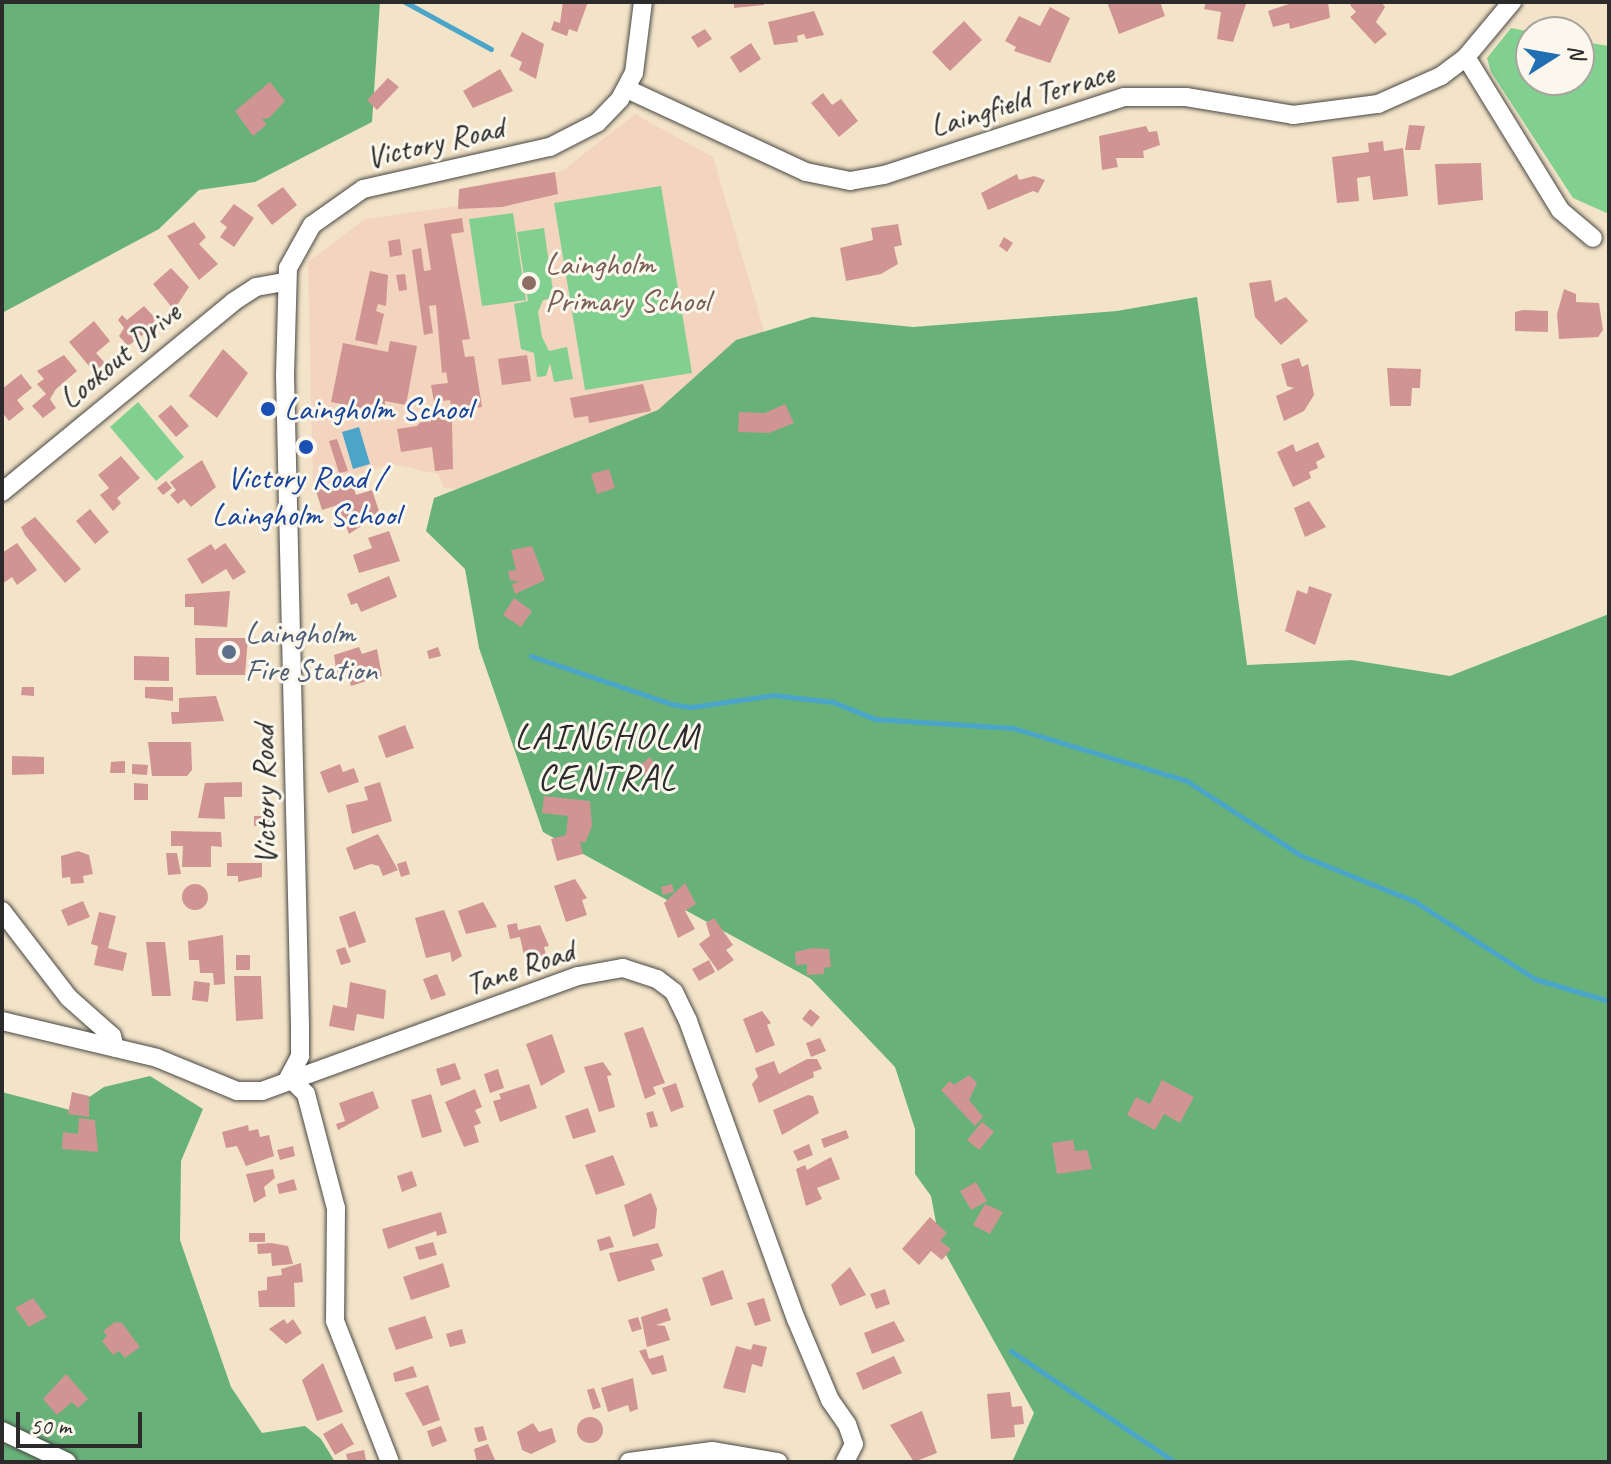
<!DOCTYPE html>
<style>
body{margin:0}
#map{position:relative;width:1611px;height:1464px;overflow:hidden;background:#f3e4c9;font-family:Caveat,sans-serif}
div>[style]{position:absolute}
.built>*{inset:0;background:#f3d4bf}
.green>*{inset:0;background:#81d090}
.forest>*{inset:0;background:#68b27a}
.water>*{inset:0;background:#4ba5c9}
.stream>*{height:5px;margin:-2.5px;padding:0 2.5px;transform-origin:2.5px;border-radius:2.5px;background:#4ba5c9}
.building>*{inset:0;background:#d09492}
.round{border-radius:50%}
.roads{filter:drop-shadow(0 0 2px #494743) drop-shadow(0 0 2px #494743)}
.minor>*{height:18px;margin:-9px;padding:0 9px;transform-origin:9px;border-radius:9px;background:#fff}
.dots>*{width:22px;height:22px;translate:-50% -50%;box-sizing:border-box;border:4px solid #fbf7ec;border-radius:50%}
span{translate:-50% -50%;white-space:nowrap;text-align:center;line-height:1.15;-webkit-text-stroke:6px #fbf7ec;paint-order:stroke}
.street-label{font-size:32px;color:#2b2b2b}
.education-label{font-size:32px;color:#785e54}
.left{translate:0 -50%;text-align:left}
.transit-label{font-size:32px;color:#164399}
.service-label{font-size:32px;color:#4e5e75}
.quarter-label{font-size:36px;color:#2b2b2b;letter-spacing:2px}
.frame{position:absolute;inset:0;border:4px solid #2b2b2b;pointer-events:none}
.north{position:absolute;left:1515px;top:16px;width:80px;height:80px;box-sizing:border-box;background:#fbf7ec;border:2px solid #a8a59f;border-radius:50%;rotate:79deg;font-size:22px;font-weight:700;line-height:32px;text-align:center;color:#2b2b2b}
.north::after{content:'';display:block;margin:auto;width:28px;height:36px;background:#1f6fb2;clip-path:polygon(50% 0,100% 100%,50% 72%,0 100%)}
.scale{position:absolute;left:16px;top:1412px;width:126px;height:36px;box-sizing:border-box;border:4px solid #2b2b2b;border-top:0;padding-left:10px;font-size:24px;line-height:28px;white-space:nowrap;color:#2b2b2b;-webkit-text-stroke:6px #fbf7ec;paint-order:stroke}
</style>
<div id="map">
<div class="built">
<i style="clip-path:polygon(635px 114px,713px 157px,780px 385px,467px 490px,444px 488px,438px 474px,391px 464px,313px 488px,308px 262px,365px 219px,457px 206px,490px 182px,562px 171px)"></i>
</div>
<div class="green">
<i style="clip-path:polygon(1511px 28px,1531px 32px,1531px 80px,1579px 80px,1579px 41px,1609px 46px,1609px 214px,1573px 198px,1491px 72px,1487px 58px)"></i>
<i style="clip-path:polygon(661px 186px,692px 373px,585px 390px,554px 203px)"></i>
<i style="clip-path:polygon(513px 213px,526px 300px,482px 306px,469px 219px)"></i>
<i style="clip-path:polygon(544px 228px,554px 298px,543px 300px,538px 312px,542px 337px,549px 351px,567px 347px,573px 379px,554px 382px,550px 363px,546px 376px,537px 377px,534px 353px,521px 349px,514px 304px,528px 301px,517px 232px)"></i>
<i style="clip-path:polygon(138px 402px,184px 457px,156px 481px,110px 427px)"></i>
</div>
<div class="forest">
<i style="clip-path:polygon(2px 2px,380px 2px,372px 122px,255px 182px,199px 190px,159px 229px,2px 313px)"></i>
<i style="clip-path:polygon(1197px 297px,1247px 665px,1352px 660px,1450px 676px,1609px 614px,1609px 1462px,1012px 1462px,1034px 1413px,940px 1244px,931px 1196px,915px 1174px,915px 1129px,895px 1067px,811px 979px,543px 832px,479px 648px,465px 569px,426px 531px,434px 498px,658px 410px,736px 340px,812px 317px,913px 327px,1117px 311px)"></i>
<i style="clip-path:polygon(150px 1076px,203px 1109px,181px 1161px,180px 1240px,231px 1387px,262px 1433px,305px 1426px,321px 1439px,335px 1462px,2px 1462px,2px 1092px,70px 1110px,104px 1087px)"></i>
</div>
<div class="water">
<i style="clip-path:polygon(359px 427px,370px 464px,353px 469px,342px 432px)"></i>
</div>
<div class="stream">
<i style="left:405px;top:2px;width:98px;rotate:28.7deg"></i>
<i style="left:531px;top:656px;width:148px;rotate:18.9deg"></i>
<i style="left:671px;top:704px;width:20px;rotate:9deg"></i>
<i style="left:691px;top:707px;width:83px;rotate:-8.3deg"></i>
<i style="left:773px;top:695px;width:60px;rotate:6.7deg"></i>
<i style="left:833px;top:702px;width:45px;rotate:22deg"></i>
<i style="left:875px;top:719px;width:138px;rotate:3.7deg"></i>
<i style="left:1013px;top:728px;width:182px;rotate:16.9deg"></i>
<i style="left:1187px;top:781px;width:135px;rotate:33.2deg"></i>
<i style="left:1300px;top:855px;width:123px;rotate:22deg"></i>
<i style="left:1414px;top:901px;width:144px;rotate:32.8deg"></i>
<i style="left:1535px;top:979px;width:77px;rotate:16.6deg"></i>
<i style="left:1011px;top:1351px;width:198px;rotate:34.1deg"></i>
</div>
<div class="building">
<i style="clip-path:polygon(563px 2px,588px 2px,577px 32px,569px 29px,567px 36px,551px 30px,554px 21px,560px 23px)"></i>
<i style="clip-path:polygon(734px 2px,763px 2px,764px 5px,734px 8px)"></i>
<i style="clip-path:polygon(1107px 2px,1160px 2px,1165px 16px,1119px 34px)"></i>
<i style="clip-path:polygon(1206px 2px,1246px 4px,1233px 42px,1217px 39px,1221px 12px,1204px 9px)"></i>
<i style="clip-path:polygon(1295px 2px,1328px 2px,1330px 18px,1290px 29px,1289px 23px,1273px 27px,1268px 11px)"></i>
<i style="clip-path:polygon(1353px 2px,1381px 2px,1385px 7px,1376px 22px,1387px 34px,1375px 44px,1350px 17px,1356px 12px,1350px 5px)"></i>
<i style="clip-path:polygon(1050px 7px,1070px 18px,1050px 63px,1014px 51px,1016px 47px,1005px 41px,1019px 16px,1040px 26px)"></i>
<i style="clip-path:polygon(814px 11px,824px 35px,806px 39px,804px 34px,797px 36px,798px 42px,774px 45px,768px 22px)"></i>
<i style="clip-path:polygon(964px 21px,982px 40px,950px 71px,932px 52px)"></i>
<i style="clip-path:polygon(705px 29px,712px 39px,698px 48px,691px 37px)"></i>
<i style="clip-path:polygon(522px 32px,544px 44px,536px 79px,519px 70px,522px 62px,510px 56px)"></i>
<i style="clip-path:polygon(751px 43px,761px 59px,740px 73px,730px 57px)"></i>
<i style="clip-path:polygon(500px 69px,513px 91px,473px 108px,463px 91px)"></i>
<i style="clip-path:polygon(388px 78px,399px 87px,377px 110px,367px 100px)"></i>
<i style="clip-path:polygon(270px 82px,285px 101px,269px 118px,262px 119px,267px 124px,253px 136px,235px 111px)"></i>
<i style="clip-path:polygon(823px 93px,832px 105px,841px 99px,858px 121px,839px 137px,811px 103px)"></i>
<i style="clip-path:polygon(1409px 125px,1425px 126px,1420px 150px,1405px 150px)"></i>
<i style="clip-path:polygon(1146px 126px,1149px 132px,1157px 131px,1160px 145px,1143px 151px,1144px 158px,1116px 158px,1118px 167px,1102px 170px,1099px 136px)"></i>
<i style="clip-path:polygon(1383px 141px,1384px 151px,1403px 148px,1408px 196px,1373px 200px,1370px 176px,1357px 178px,1359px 201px,1337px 203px,1332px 157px,1369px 152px,1368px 143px)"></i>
<i style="clip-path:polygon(1481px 163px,1483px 200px,1438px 205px,1435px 164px)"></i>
<i style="clip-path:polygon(555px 172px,558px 194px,502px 207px,458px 209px,459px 189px)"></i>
<i style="clip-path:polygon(1017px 174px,1019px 180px,1034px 176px,1045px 180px,1038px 193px,1033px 191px,988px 210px,981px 193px)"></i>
<i style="clip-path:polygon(283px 187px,297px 205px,272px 225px,257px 205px)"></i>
<i style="clip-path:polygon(234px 204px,254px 218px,234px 247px,220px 237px,227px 227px,220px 222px)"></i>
<i style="clip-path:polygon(462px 218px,464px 232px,451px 234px,470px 339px,462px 340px,465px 357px,474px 356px,482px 407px,452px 412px,450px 400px,434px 402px,431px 385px,448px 383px,446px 372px,442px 373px,436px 305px,429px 306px,433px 333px,424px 335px,412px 250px,421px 248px,424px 271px,431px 270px,424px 224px)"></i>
<i style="clip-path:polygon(194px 222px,206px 237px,199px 244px,218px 264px,199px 280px,167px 236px)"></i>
<i style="clip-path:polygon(898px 224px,902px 245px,894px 247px,898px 264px,881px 274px,846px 281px,840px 248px,873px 240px,871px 228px)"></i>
<i style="clip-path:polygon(1004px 237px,1013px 243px,1007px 252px,999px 246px)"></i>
<i style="clip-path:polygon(400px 239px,402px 255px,390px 257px,388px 241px)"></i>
<i style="clip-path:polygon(171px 268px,189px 287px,174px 310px,153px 284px)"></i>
<i style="clip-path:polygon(370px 271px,388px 275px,386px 306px,378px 304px,376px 311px,384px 314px,377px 345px,355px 340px)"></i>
<i style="clip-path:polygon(405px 274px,407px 290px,399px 291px,396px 275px)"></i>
<i style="clip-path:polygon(1271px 280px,1275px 302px,1286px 297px,1308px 321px,1281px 345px,1255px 317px,1249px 283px)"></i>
<i style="clip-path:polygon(1564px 289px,1576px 294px,1576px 302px,1599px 303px,1603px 330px,1598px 337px,1559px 339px,1557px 314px)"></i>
<i style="clip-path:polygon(144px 306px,155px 318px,153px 327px,128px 346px,119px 336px,124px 328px,118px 320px,122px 315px,127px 320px)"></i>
<i style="clip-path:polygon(1523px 310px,1548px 311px,1548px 332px,1515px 331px,1515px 312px)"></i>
<i style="clip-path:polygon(94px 321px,110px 341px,96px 353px,105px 363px,94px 372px,69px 342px)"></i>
<i style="clip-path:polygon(390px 341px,417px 346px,406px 405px,385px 401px,385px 406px,372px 404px,371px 410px,331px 402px,343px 343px,388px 352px)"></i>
<i style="clip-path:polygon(223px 349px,248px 373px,217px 418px,189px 396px)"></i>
<i style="clip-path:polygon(64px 355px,77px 371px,56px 389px,50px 399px,56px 408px,43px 418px,32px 406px,46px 394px,37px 384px,44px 379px,37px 371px)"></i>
<i style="clip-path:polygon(527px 355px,531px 381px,502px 385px,498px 359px)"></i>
<i style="clip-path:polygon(1299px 358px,1302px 367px,1308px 364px,1314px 395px,1304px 411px,1284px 421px,1276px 396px,1294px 388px,1287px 386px,1281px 364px)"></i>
<i style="clip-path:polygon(1387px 368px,1421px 369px,1420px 388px,1412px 388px,1411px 406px,1390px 406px)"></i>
<i style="clip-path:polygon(21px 374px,32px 388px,17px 400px,24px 409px,9px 421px,2px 412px,2px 389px)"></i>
<i style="clip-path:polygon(643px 384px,651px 411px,589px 423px,588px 416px,574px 418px,570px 398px)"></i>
<i style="clip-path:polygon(785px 404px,794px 423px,769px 433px,738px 432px,739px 412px,765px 413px)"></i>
<i style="clip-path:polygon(171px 405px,189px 426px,176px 437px,158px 416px)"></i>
<i style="clip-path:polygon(432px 410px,452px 421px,453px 469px,435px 471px,432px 447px,401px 452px,397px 429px,417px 426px)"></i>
<i style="clip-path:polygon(337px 439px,348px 471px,339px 473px,329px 441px)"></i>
<i style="clip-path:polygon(1318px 442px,1325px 457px,1316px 462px,1318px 468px,1309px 472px,1311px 478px,1293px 487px,1277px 452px,1293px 444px,1296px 452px)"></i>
<i style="clip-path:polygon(121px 456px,140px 478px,117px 498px,121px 503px,113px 511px,100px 495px,109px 488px,98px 475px)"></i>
<i style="clip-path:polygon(202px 460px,216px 487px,191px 507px,184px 499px,178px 504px,170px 495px,176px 490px,170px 482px)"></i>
<i style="clip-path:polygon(609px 469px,615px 488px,597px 494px,591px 474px)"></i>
<i style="clip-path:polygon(351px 480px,356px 495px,372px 490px,380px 514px,349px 534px,338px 505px,322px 510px,316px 491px)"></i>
<i style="clip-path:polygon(166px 481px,172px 488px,163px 495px,157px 488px)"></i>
<i style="clip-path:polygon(1309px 501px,1326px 527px,1305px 537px,1294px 508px)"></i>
<i style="clip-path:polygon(90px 509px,109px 532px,95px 544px,76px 521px)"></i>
<i style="clip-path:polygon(35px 517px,81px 569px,65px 583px,25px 535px,21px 527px)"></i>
<i style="clip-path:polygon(389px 531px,400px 561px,359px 573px,353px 555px,372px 548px,368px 538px)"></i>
<i style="clip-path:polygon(17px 543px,37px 570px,17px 585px,12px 577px,2px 584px,2px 553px)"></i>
<i style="clip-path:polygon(225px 543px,246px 572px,233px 580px,226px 569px,202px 584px,187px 559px,211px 544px,215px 550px)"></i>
<i style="clip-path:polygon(532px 546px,545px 580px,515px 594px,512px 584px,519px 582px,510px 580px,508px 571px,516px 570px,511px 550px)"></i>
<i style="clip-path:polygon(389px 576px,397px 597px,361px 612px,357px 603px,351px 605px,347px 594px)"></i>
<i style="clip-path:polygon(1309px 586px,1332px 594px,1315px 645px,1285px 631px,1297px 590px,1307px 594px)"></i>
<i style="clip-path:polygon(230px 591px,227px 627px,194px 625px,194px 607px,185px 607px,185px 594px)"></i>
<i style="clip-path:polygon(514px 598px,532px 611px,521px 627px,503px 615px)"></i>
<i style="clip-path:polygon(195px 638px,248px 638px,245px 675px,196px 675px)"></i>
<i style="clip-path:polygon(359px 647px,362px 654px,377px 649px,382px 676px,351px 686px,349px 679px,337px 676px,334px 655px)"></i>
<i style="clip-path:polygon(438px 647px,441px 656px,429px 659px,427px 651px)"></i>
<i style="clip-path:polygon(134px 656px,169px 657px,169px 681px,134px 680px)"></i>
<i style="clip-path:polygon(22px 687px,34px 687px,34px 696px,21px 695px)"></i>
<i style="clip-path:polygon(145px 687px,173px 687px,173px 701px,145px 698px)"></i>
<i style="clip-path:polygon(216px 696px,224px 721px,172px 724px,171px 712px,179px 712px,179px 698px)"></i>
<i style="clip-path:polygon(405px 725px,414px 748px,386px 758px,378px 736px)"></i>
<i style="clip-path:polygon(148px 742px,191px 742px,192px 770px,187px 776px,152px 776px)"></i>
<i style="clip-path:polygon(12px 756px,44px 757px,44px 774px,12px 775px)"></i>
<i style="clip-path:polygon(650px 757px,659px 771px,649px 779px,638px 767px)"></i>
<i style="clip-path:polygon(125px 761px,125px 773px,110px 773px,111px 762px)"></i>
<i style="clip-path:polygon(132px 764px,148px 765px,147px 775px,132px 774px)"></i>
<i style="clip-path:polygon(340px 764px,343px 772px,354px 768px,359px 782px,328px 793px,320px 772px)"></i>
<i style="clip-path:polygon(242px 782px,242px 797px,224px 797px,225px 819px,198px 818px,205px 783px)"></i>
<i style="clip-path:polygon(380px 782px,392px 821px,352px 834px,346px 805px,368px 800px,364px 787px)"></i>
<i style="clip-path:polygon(134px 783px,148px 784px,148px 800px,134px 800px)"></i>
<i style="clip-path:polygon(544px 796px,590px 801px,592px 826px,585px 843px,580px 841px,583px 854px,557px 861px,551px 839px,566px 835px,568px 816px,542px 813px)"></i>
<i style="clip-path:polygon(254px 816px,270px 816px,271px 825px,254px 826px)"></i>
<i style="clip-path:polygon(171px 831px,221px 832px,222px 847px,211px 846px,211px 867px,182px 867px,183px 846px,171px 846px)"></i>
<i style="clip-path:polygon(378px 834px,398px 870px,383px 876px,379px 866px,371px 864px,354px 870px,346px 848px)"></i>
<i style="clip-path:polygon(78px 851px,89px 855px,93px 874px,83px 876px,84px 883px,71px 884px,70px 877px,62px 878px,61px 856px)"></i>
<i style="clip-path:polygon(166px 853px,177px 853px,181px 874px,168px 875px)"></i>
<i style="clip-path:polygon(406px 861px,410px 874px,401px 877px,397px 864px)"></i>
<i style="clip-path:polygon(227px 863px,262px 863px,262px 877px,238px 882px,238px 876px,227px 876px)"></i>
<i style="clip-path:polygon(575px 879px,587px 898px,582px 900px,587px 915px,566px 922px,554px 886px)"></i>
<i style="clip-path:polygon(685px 883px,696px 904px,685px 911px,695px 929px,678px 938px,664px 903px)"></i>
<i class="round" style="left:182px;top:884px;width:26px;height:26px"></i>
<i style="clip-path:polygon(672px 884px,674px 892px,663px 895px,661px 887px)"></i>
<i style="clip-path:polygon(83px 901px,90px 917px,68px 926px,61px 910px)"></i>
<i style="clip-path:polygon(483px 902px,497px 927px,466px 934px,458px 911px)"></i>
<i style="clip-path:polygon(444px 910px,462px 956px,452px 962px,450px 952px,426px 958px,415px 918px)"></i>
<i style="clip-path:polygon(355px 911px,366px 942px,349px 948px,339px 917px)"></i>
<i style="clip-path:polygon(99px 912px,116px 916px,108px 948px,127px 953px,123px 971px,94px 965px,98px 946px,91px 944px)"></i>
<i style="clip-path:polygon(714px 918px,733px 945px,726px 950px,734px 960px,718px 971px,699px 944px,710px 936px,706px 923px)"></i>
<i style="clip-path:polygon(517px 923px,518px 930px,540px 925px,549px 946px,544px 947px,546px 955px,525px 960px,520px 937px,510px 939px,507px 925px)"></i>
<i style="clip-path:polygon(223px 935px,225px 984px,214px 985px,213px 973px,200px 973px,199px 960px,189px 960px,188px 941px)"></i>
<i style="clip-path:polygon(146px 942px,165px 942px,171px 996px,152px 996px)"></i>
<i style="clip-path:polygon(345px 947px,351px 962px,341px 965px,336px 950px)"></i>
<i style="clip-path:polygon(812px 948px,829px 949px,831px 967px,824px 968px,824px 974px,807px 975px,807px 964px,796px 965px,795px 952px)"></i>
<i style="clip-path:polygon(236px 955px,250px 955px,250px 970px,236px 970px)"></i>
<i style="clip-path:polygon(709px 960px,715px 972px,699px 981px,692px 969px)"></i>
<i style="clip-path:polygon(437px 974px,446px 995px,431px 1000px,423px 979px)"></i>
<i style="clip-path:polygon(234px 976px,261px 976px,263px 1019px,236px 1021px)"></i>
<i style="clip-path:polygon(194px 981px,210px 983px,208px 1002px,192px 1000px)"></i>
<i style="clip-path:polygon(350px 982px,386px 990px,384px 1019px,357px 1014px,354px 1031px,329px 1026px,333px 1005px,347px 1008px)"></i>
<i style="clip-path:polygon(810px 1009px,820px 1017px,812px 1027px,802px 1019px)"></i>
<i style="clip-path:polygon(762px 1011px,771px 1023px,767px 1025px,775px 1045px,756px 1053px,743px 1019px)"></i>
<i style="clip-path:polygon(643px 1027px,665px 1083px,653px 1087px,656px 1094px,645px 1099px,624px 1033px)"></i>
<i style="clip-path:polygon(552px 1034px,565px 1072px,541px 1086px,526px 1044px)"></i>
<i style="clip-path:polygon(820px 1038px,826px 1051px,811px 1057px,806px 1043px)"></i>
<i style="clip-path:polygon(807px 1059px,817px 1059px,822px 1069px,813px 1072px,814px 1077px,759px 1103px,752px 1084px,758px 1077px,755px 1068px,774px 1061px,779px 1074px)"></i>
<i style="clip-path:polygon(603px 1062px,612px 1075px,607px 1076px,615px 1107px,599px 1112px,584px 1067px)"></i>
<i style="clip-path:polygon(455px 1063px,461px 1079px,441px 1086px,436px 1069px)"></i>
<i style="clip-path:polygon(498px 1069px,504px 1088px,490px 1093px,484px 1074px)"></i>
<i style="clip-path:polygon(969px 1075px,977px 1083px,969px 1100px,983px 1117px,975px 1126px,941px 1090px,950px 1081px,954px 1085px)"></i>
<i style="clip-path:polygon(1162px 1080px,1194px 1097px,1180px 1123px,1164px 1114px,1155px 1130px,1127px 1115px,1136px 1097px,1150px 1104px)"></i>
<i style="clip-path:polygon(676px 1083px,684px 1107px,671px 1112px,662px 1088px)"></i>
<i style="clip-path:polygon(529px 1084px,537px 1108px,500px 1122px,493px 1101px,501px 1099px,499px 1094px)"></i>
<i style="clip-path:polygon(475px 1089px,482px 1107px,475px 1110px,481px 1123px,474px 1126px,479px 1142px,464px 1147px,445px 1102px)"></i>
<i style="clip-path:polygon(373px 1091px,379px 1108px,338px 1130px,336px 1124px,345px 1121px,339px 1103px)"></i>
<i style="clip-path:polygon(72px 1092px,89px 1096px,89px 1117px,68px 1114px)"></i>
<i style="clip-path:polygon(431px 1094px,442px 1132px,422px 1138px,411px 1100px)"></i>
<i style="clip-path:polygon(808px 1095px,813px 1096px,819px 1113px,782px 1135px,773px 1110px)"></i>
<i style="clip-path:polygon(588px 1108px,596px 1132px,573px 1139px,565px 1116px)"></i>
<i style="clip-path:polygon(653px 1111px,658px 1126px,650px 1128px,646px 1113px)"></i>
<i style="clip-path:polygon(79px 1118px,95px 1120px,98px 1152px,62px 1149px,63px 1132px,78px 1134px)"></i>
<i style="clip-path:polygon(982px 1122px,994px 1132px,979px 1150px,967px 1140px)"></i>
<i style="clip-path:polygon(248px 1125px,249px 1131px,258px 1129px,260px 1137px,269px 1135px,274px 1156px,246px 1166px,237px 1146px,226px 1148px,222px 1132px)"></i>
<i style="clip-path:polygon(846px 1130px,849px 1138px,824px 1148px,821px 1139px)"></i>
<i style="clip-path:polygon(1073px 1140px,1075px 1151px,1087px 1150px,1092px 1169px,1057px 1174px,1052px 1143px)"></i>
<i style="clip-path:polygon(809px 1144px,813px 1155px,798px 1161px,793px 1151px)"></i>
<i style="clip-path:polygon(293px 1146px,295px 1156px,280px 1160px,277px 1150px)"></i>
<i style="clip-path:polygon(613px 1155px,625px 1185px,596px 1195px,585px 1165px)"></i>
<i style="clip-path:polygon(831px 1157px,840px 1179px,817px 1188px,822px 1199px,806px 1206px,796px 1169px,805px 1165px,807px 1170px)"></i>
<i style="clip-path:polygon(273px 1169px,275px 1178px,264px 1187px,266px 1196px,254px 1203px,246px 1174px)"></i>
<i style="clip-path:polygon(412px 1171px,417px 1186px,402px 1192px,397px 1176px)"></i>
<i style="clip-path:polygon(294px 1179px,297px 1190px,279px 1194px,277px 1184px)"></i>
<i style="clip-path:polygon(976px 1182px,987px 1201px,971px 1210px,960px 1191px)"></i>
<i style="clip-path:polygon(651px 1193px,657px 1209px,655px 1228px,633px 1237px,624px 1205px)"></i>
<i style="clip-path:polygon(985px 1204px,1003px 1212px,990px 1234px,973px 1225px)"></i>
<i style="clip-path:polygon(441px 1212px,447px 1233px,437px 1236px,436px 1231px,388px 1249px,382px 1229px)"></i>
<i style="clip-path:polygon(930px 1217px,947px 1233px,940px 1241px,951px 1249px,942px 1260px,931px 1251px,919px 1265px,902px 1249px)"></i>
<i style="clip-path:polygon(249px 1233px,265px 1233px,265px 1242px,249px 1242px)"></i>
<i style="clip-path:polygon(610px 1236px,614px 1247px,600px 1251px,597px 1240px)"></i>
<i style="clip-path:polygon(433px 1242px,437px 1255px,419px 1260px,415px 1247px)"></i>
<i style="clip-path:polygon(271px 1243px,288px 1246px,293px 1264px,272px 1266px,271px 1253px,258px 1254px,257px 1244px)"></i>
<i style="clip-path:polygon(658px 1243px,663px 1256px,651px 1260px,655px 1270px,618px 1282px,609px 1253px)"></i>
<i style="clip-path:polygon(301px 1263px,303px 1282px,294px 1283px,295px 1307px,259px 1307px,258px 1291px,267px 1290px,267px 1277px,282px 1275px,281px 1269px)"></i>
<i style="clip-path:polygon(443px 1263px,450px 1287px,411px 1300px,403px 1277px)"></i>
<i style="clip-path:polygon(850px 1267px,866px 1295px,840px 1306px,831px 1285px)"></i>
<i style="clip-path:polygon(723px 1270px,733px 1299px,711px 1306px,702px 1278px)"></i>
<i style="clip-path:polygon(885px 1289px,890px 1304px,876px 1309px,870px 1294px)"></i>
<i style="clip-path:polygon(33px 1298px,47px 1317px,29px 1327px,15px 1308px)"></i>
<i style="clip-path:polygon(764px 1298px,771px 1321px,755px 1326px,747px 1303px)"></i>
<i style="clip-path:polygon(667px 1308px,671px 1320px,656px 1325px,665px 1326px,670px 1340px,647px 1347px,641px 1317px)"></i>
<i style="clip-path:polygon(425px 1316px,433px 1338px,396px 1350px,388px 1328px)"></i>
<i style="clip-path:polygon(638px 1317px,642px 1329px,632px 1332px,628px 1320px)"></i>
<i style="clip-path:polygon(284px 1319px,287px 1324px,293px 1319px,302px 1333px,286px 1344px,269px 1329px)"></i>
<i style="clip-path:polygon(894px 1321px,905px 1341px,872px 1354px,864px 1333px)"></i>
<i style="clip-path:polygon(115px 1322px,122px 1323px,140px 1347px,125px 1358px,119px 1351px,113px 1355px,102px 1341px,107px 1336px,103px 1331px)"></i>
<i style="clip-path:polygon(462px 1329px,466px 1343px,450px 1347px,446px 1334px)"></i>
<i style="clip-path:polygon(753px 1344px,767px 1347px,762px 1367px,752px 1364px,745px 1393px,723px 1388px,736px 1346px,751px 1350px)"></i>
<i style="clip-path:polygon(646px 1349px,649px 1359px,663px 1355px,667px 1371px,652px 1375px,639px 1351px)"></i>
<i style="clip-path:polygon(894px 1356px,902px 1373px,863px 1390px,856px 1373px)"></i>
<i style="clip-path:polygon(323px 1363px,343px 1412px,317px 1421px,302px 1380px)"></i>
<i style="clip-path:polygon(413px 1366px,417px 1377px,395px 1382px,393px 1373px)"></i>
<i style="clip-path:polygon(66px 1374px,88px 1399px,78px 1408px,72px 1402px,57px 1415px,43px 1399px)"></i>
<i style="clip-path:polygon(633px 1378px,638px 1409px,630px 1412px,628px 1405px,608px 1412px,601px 1388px)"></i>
<i style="clip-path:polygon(428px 1385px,440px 1420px,423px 1426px,405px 1393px)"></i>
<i style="clip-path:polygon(594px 1388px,601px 1407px,593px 1410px,587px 1390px)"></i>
<i style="clip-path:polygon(1010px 1392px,1012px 1407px,1022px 1406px,1024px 1424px,1014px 1425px,1015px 1437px,991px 1439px,987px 1394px)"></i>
<i style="clip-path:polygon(922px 1411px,937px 1453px,914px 1462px,890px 1425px)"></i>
<i class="round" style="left:577px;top:1417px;width:26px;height:26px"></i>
<i style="clip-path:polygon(342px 1423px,354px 1444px,335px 1455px,323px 1434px)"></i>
<i style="clip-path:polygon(533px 1423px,539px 1432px,552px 1428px,556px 1442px,531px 1454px,522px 1450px,517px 1432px)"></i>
<i style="clip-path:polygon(441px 1426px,447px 1441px,432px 1447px,427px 1431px)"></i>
<i style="clip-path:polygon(483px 1426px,487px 1440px,478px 1442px,474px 1428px)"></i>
<i style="clip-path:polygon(488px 1444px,496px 1462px,477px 1462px,474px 1449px)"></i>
<i style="clip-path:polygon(364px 1450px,366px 1460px,348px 1462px,346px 1454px)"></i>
</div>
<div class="roads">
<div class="minor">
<i style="left:1466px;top:57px;width:180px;rotate:58.4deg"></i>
<i style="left:1560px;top:210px;width:43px;rotate:40.3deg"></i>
<i style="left:627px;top:89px;width:197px;rotate:24.9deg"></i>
<i style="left:806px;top:172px;width:45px;rotate:11.6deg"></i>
<i style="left:850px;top:181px;width:35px;rotate:-10deg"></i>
<i style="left:884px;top:175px;width:252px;rotate:-18deg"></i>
<i style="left:1124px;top:97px;width:62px"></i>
<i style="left:1186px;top:97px;width:109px;rotate:9.5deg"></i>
<i style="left:1293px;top:115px;width:86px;rotate:-7.4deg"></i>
<i style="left:1378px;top:104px;width:69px;rotate:-24deg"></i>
<i style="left:1441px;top:76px;width:31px;rotate:-37deg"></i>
<i style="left:1466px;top:57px;width:72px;rotate:-50.1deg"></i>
<i style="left:2px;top:492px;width:299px;rotate:-39.4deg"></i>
<i style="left:233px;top:302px;width:27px;rotate:-33deg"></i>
<i style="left:256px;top:287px;width:29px;rotate:-10deg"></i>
<i style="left:2px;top:911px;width:110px;rotate:52.4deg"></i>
<i style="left:69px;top:998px;width:57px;rotate:41.5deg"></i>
<i style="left:112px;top:1036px;width:12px;rotate:76deg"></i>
<i style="left:2px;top:1021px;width:159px;rotate:13.4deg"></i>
<i style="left:157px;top:1058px;width:87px;rotate:22.4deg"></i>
<i style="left:237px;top:1091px;width:25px"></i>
<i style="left:262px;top:1091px;width:336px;rotate:-20deg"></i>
<i style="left:578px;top:976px;width:46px;rotate:-10.1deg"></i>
<i style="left:623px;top:968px;width:36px;rotate:18deg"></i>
<i style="left:657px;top:979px;width:21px;rotate:37deg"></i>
<i style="left:674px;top:992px;width:32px;rotate:64deg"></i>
<i style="left:688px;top:1021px;width:317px;rotate:70.1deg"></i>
<i style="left:796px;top:1319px;width:88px;rotate:67.2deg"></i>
<i style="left:830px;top:1400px;width:29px;rotate:55deg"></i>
<i style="left:847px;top:1424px;width:21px;rotate:71deg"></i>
<i style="left:854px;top:1444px;width:20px;rotate:117deg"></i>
<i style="left:289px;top:1077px;width:24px;rotate:-62deg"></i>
<i style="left:300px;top:1056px;width:30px;rotate:-90deg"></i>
<i style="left:300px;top:1026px;width:651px;rotate:-91.32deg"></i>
<i style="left:285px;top:375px;width:107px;rotate:-88.4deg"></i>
<i style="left:288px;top:268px;width:49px;rotate:-60.8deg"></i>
<i style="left:312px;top:225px;width:62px;rotate:-35.2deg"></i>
<i style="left:363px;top:189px;width:192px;rotate:-12.7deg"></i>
<i style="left:550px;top:147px;width:53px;rotate:-27.1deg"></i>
<i style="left:597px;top:123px;width:33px;rotate:-46deg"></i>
<i style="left:620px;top:99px;width:30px;rotate:-62deg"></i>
<i style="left:634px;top:73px;width:72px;rotate:-82.8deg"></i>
<i style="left:289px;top:1077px;width:24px;rotate:45deg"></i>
<i style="left:306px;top:1094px;width:118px;rotate:75.3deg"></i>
<i style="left:336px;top:1208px;width:113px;rotate:90.5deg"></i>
<i style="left:335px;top:1321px;width:151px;rotate:68.7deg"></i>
<i style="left:2px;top:1431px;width:72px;rotate:25.5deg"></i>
<i style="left:629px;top:1462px;width:84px;rotate:-7.5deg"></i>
<i style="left:712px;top:1451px;width:67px;rotate:9.5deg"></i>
</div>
</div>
<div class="dots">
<i style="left:529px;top:283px;background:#8d6e63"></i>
<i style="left:268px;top:409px;background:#1a4fb4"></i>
<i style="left:306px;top:447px;background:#1a4fb4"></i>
<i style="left:229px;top:652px;background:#5c6f8a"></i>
</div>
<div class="street-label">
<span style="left:1022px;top:100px;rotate:-17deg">Laingfield Terrace</span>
<span style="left:435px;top:143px;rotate:-13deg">Victory Road</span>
<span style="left:120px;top:356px;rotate:-40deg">Lookout Drive</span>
<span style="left:265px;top:795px;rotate:-91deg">Victory Road</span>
<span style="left:520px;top:968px;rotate:-19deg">Tane Road</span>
</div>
<div class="education-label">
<span class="left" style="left:545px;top:283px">Laingholm<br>Primary School</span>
</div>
<div class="transit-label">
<span class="left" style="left:284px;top:409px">Laingholm School</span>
<span style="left:306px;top:497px">Victory Road /<br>Laingholm School</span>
</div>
<div class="service-label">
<span class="left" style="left:245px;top:652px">Laingholm<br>Fire Station</span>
</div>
<div class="quarter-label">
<span style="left:607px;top:757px">LAINGHOLM<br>CENTRAL</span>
</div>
<div class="frame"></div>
<div class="north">N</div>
<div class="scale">50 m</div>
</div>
